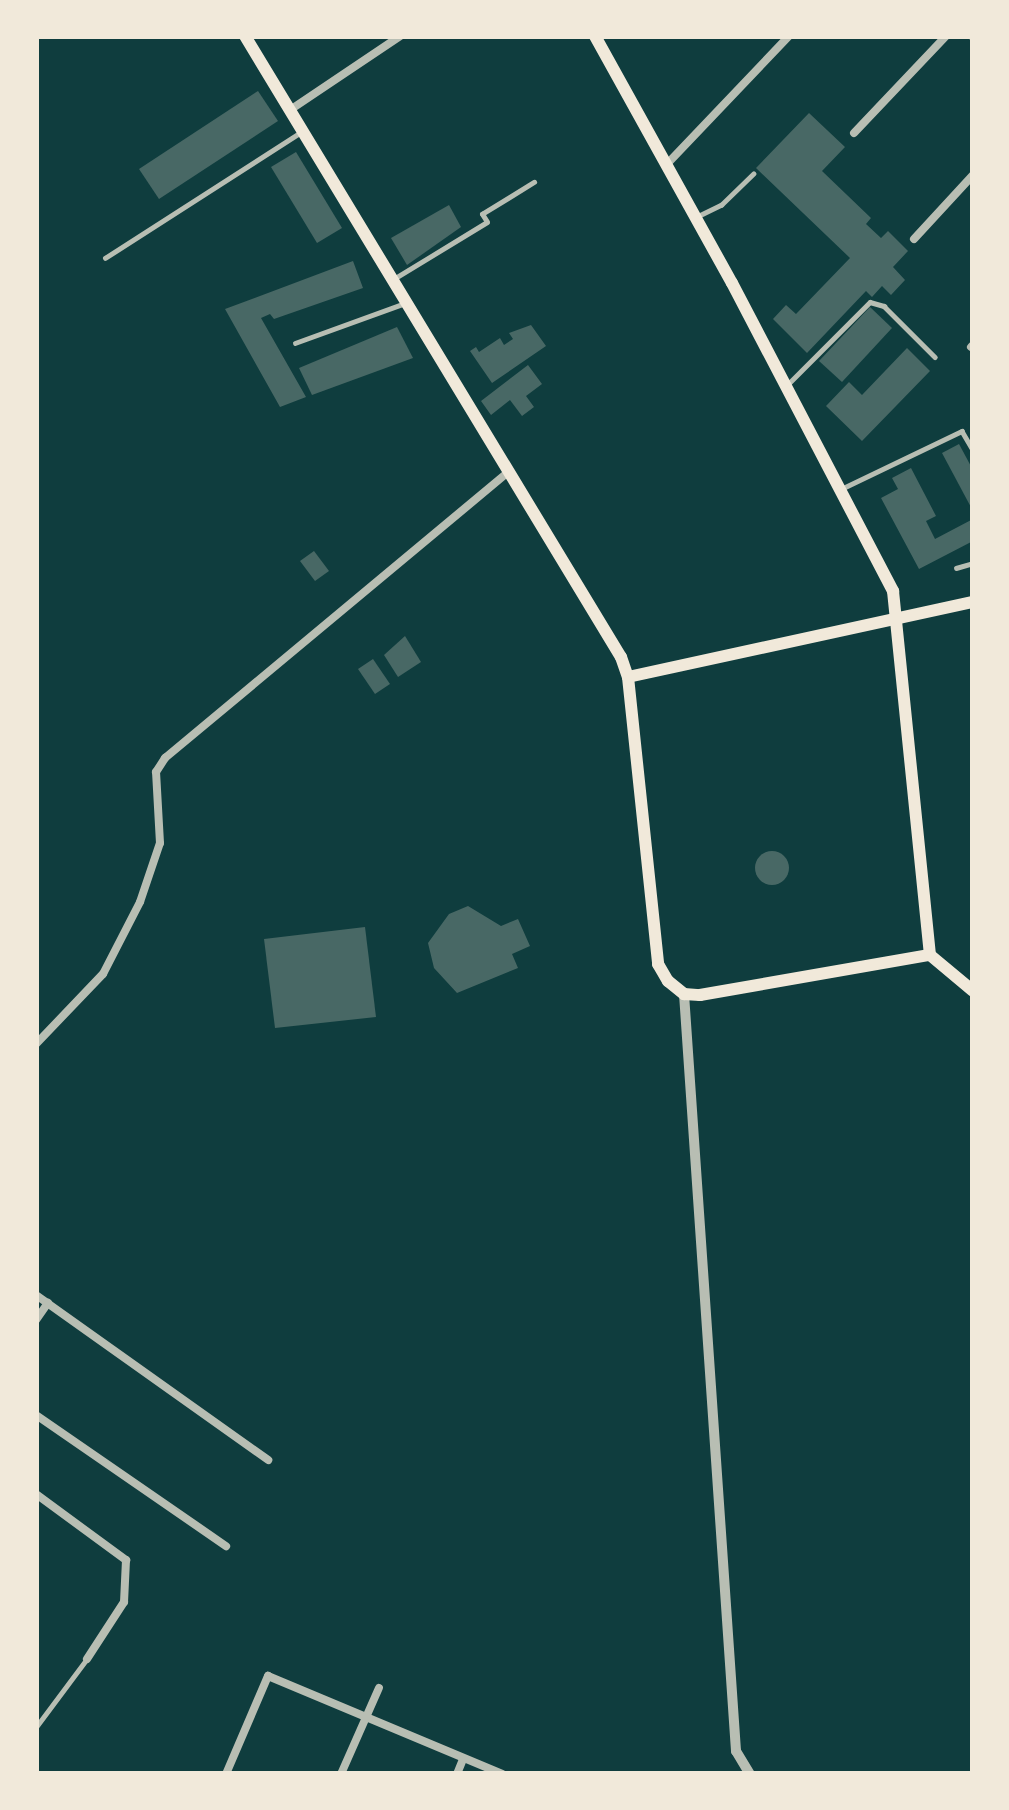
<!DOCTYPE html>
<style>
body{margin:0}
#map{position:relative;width:1009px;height:1810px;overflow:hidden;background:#0f3d3e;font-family:"IBM Plex Serif",serif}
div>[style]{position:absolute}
.building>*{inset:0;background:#486865}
.round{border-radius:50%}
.service>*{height:4.5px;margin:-2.25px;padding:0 2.25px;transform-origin:2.25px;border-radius:2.25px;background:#b8beb3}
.minor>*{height:8px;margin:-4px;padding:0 4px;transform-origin:4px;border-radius:4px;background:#b8beb3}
.tertiary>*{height:10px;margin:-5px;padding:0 5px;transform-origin:5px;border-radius:5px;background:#b8beb3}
.secondary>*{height:12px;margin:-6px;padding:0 6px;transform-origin:6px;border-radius:6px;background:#f1e9da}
span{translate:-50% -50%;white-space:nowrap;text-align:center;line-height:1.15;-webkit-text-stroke:12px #f1e9da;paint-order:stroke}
.frame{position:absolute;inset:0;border:39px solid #f1e9da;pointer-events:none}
</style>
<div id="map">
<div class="building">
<i style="clip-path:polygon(258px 91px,278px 121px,159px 199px,139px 169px)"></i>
<i style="clip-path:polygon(809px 113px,845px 147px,822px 171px,871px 218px,866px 224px,881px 238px,888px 231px,908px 251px,893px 267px,905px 280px,891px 295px,882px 286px,872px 297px,866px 291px,807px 353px,773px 319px,786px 305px,796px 314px,850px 258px,756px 168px)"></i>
<i style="clip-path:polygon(296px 152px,342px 228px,317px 243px,271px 167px)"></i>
<i style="clip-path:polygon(449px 205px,461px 227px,407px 265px,391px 238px)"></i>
<i style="clip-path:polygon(353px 261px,363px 288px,274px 319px,270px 314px,261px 318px,306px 397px,280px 407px,225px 309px)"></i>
<i style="clip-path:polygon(870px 307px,892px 328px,842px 382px,819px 361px)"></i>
<i style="clip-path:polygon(531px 325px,546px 346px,492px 383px,470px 351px,476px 347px,479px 352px,500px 338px,504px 345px,513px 339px,509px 333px)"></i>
<i style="clip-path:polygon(397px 327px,413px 358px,312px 395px,299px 368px)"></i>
<i style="clip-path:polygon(907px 348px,930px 371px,862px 441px,826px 406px,849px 382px,862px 395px)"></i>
<i style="clip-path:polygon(528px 365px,542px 384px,526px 396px,534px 407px,522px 416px,510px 400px,491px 415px,481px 401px)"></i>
<i style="clip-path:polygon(959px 444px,973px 470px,973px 511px,942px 453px)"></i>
<i style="clip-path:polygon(911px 468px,936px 516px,926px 521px,935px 539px,973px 519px,973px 541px,919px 569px,881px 498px,898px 489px,892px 478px)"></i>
<i style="clip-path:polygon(314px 551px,329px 571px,315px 581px,300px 561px)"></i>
<i style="clip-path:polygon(405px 636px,421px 662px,398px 677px,384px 655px)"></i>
<i style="clip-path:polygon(373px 659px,390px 684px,375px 694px,358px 669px)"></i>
<i class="round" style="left:755px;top:851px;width:34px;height:34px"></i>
<i style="clip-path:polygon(468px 906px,501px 926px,518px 919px,530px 946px,512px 954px,518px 968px,457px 993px,434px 968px,428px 943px,449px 914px)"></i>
<i style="clip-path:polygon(365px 927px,376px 1017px,275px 1028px,264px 939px)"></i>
</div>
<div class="service">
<i style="left:696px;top:217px;width:28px;rotate:-26deg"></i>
<i style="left:721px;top:205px;width:45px;rotate:-44.1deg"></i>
<i style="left:105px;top:258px;width:229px;rotate:-32.7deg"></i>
<i style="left:397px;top:277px;width:105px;rotate:-31.4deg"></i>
<i style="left:487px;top:222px;width:9px;rotate:-122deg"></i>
<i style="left:482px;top:214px;width:61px;rotate:-31.6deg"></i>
<i style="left:295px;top:343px;width:115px;rotate:-19.9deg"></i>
<i style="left:787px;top:385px;width:117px;rotate:-45deg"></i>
<i style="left:870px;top:302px;width:15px;rotate:16deg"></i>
<i style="left:884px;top:306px;width:72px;rotate:45deg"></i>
<i style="left:841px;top:489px;width:134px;rotate:-25.6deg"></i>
<i style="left:962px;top:431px;width:22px;rotate:60deg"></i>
<i style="left:956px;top:568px;width:18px;rotate:-16deg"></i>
<i style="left:36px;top:1727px;width:84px;rotate:-53.3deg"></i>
</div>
<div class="minor">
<i style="left:972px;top:36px;width:1px"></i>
<i style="left:290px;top:110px;width:133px;rotate:-33.9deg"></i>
<i style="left:854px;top:133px;width:134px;rotate:-46.5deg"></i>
<i style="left:668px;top:163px;width:175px;rotate:-46.4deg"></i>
<i style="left:914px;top:239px;width:87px;rotate:-47.3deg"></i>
<i style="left:971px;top:347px;width:3px;rotate:-45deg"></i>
<i style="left:36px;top:1044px;width:97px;rotate:-46.3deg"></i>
<i style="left:103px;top:974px;width:81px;rotate:-62.8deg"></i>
<i style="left:140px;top:902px;width:62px;rotate:-71.3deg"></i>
<i style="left:160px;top:843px;width:71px;rotate:-93.2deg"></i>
<i style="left:156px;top:772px;width:17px;rotate:-57deg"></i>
<i style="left:165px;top:758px;width:444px;rotate:-39.8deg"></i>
<i style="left:36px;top:1295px;width:285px;rotate:35.4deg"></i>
<i style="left:36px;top:1320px;width:21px;rotate:-55deg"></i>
<i style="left:36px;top:1415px;width:231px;rotate:34.6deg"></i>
<i style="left:36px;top:1494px;width:112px;rotate:36.3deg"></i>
<i style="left:126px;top:1560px;width:42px;rotate:92.7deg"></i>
<i style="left:124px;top:1602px;width:68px;rotate:123deg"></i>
<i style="left:226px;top:1774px;width:107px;rotate:-66.8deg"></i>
<i style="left:268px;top:1676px;width:254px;rotate:22.7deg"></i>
<i style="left:341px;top:1774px;width:94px;rotate:-66.2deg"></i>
<i style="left:457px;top:1774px;width:16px;rotate:-68deg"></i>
</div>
<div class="tertiary">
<i style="left:684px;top:994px;width:759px;rotate:86.07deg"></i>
<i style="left:736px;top:1751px;width:27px;rotate:59deg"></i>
</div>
<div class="secondary">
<i style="left:245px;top:36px;width:726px;rotate:58.81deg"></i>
<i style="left:621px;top:657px;width:21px;rotate:71deg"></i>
<i style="left:628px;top:677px;width:289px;rotate:84deg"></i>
<i style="left:658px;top:964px;width:20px;rotate:60deg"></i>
<i style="left:668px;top:981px;width:21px;rotate:39deg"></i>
<i style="left:684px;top:994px;width:16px;rotate:4deg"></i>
<i style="left:700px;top:995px;width:233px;rotate:-9.9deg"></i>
<i style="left:595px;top:36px;width:282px;rotate:61deg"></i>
<i style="left:732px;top:283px;width:348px;rotate:62.4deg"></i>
<i style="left:893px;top:591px;width:366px;rotate:84.2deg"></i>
<i style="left:628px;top:677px;width:353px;rotate:-12.3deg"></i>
<i style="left:930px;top:955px;width:56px;rotate:39.9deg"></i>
</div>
<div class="frame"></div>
</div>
